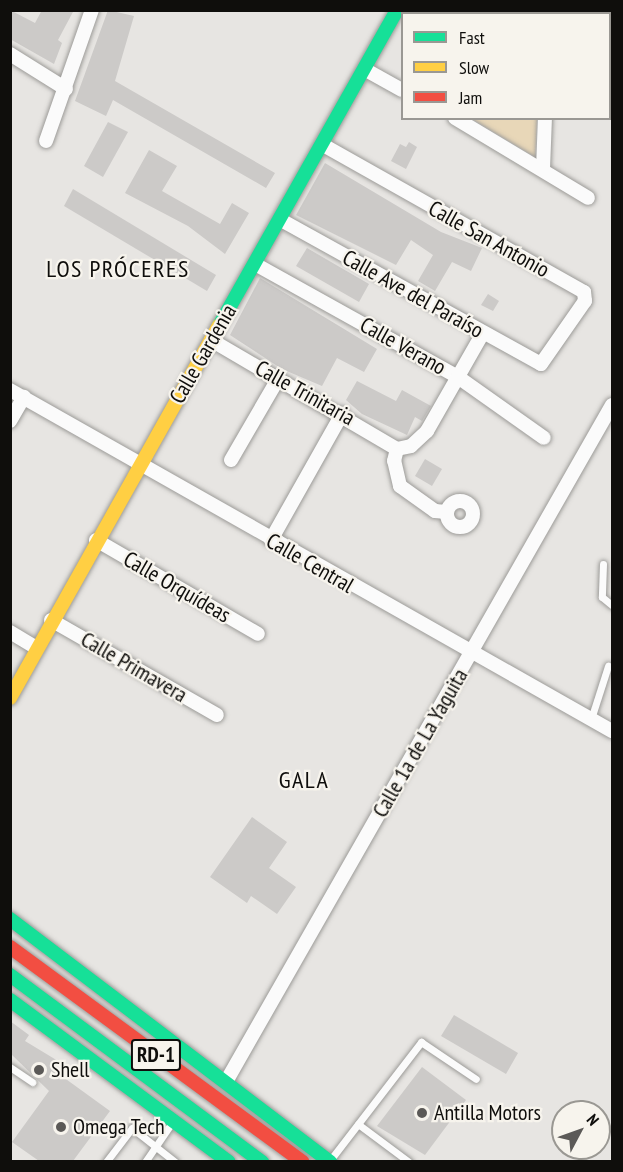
<!DOCTYPE html>
<meta charset="utf-8">
<style>
body{margin:0}
#map{position:relative;width:623px;height:1172px;overflow:hidden;background:#e7e5e2;font-family:"PT Sans Narrow",sans-serif}
div>[style]{position:absolute}
.green>*{inset:0;background:#e8d7b8}
.building>*{inset:0;background:#cccac8}
.roads{filter:drop-shadow(0 0 2px #9c9b98) drop-shadow(0 0 2px #9c9b98)}
.lane>*{height:7px;margin:-3.5px;padding:0 3.5px;transform-origin:3.5px;border-radius:3.5px;background:#fbfbfb}
.street>*{height:14px;margin:-7px;padding:0 7px;transform-origin:7px;border-radius:7px;background:#fbfbfb}
.street>.ring{margin:-7px;padding:0;box-sizing:content-box;background:none;border:14px solid #fbfbfb;border-radius:50%}
.fast>*{height:14px;margin:-7px;padding:0 7px;transform-origin:7px;border-radius:7px;background:#16e098}
.slow>*{height:14px;margin:-7px;padding:0 7px;transform-origin:7px;border-radius:7px;background:#ffcf43}
.jam>*{height:14px;margin:-7px;padding:0 7px;transform-origin:7px;border-radius:7px;background:#f24e42}
.dots>*{width:16px;height:16px;translate:-50% -50%;box-sizing:border-box;border:3px solid #f7f4ed;border-radius:50%}
span{translate:-50% -50%;white-space:nowrap;text-align:center;line-height:1.15;-webkit-text-stroke:4.5px #f7f4ed;paint-order:stroke}
.shield-label span{padding:2px 4px;background:#f7f4ed;border:2px solid;border-radius:4px;-webkit-text-stroke-width:0}
.shield-label{font-size:21px;color:#0f0e0c;font-weight:700}
.street-label{font-size:22px;color:#0f0e0c}
.poi-label{font-size:22px;color:#0f0e0c}
.left{translate:0 -50%;text-align:left}
.neighbourhood-label{font-size:24px;color:#0f0e0c;letter-spacing:1.5px}
.frame{position:absolute;inset:0;border:12px solid #0f0e0c;pointer-events:none}
.legend{position:absolute;left:401px;top:12px;width:210px;height:108px;box-sizing:border-box;background:#f7f4ed;border:2px solid #9a9893;margin:0;padding:8px 10px;list-style:none;font-size:18px;color:#0f0e0c}
.legend li{display:flex;align-items:center;gap:12px;height:30px}
.legend b{width:30px;border:2px solid #9a9893}
.north{position:absolute;left:551px;top:1100px;width:60px;height:60px;box-sizing:border-box;background:#f7f4ed;border:2px solid #9a9893;border-radius:50%;rotate:49deg;font-size:16px;font-weight:700;line-height:24px;text-align:center;color:#0f0e0c}
.north::after{content:'';display:block;margin:auto;width:21px;height:27px;background:#5b5957;clip-path:polygon(50% 0,100% 100%,50% 72%,0 100%)}
</style>
<div id="map">
<div class="green">
<i style="clip-path:polygon(472px 119px,537px 119px,535px 158px,535px 157px)"></i>
</div>
<div class="building">
<i style="clip-path:polygon(10px 10px,35px 23px,42px 10px,74px 10px,58px 40px,62px 43px,54px 64px,10px 39px)"></i>
<i style="clip-path:polygon(108px 10px,134px 16px,115px 81px,275px 173px,266px 188px,113px 100px,106px 116px,75px 101px)"></i>
<i style="clip-path:polygon(108px 122px,128px 132px,103px 177px,84px 166px)"></i>
<i style="clip-path:polygon(409px 142px,417px 147px,406px 169px,391px 161px,400px 144px,406px 147px)"></i>
<i style="clip-path:polygon(149px 150px,177px 166px,162px 191px,220px 224px,232px 203px,249px 213px,225px 254px,188px 226px,125px 193px)"></i>
<i style="clip-path:polygon(325px 163px,441px 232px,482px 248px,471px 271px,452px 262px,435px 291px,418px 281px,433px 255px,411px 240px,396px 265px,296px 215px)"></i>
<i style="clip-path:polygon(73px 189px,216px 275px,207px 291px,64px 206px)"></i>
<i style="clip-path:polygon(307px 248px,369px 284px,359px 302px,296px 266px)"></i>
<i style="clip-path:polygon(260px 278px,377px 349px,364px 372px,337px 358px,322px 386px,282px 369px,230px 335px)"></i>
<i style="clip-path:polygon(488px 294px,499px 301px,493px 311px,481px 305px)"></i>
<i style="clip-path:polygon(357px 381px,396px 401px,402px 390px,431px 406px,422px 421px,415px 417px,407px 435px,362px 414px,346px 400px)"></i>
<i style="clip-path:polygon(425px 459px,442px 469px,432px 486px,415px 476px)"></i>
<i style="clip-path:polygon(252px 817px,287px 842px,269px 868px,296px 887px,277px 914px,251px 896px,247px 903px,210px 877px)"></i>
<i style="clip-path:polygon(454px 1015px,518px 1053px,506px 1074px,441px 1036px)"></i>
<i style="clip-path:polygon(10px 1021px,29px 1035px,25px 1041px,58px 1061px,52px 1069px,110px 1111px,73px 1161px,39px 1161px,12px 1142px,49px 1091px,10px 1053px)"></i>
<i style="clip-path:polygon(422px 1067px,466px 1100px,425px 1155px,377px 1126px)"></i>
</div>
<div class="roads">
<div class="lane">
<i style="left:603px;top:564px;width:33px;rotate:92deg"></i>
<i style="left:602px;top:597px;width:13px;rotate:39deg"></i>
<i style="left:591px;top:719px;width:56px;rotate:-72.2deg"></i>
<i style="left:10px;top:1067px;width:27px;rotate:34deg"></i>
<i style="left:358px;top:1124px;width:64px;rotate:36.7deg"></i>
<i style="left:331px;top:1159px;width:148px;rotate:-52.4deg"></i>
<i style="left:421px;top:1042px;width:66px;rotate:33.9deg"></i>
<i style="left:106px;top:1162px;width:43px;rotate:-52.6deg"></i>
<i style="left:132px;top:1128px;width:55px;rotate:38.3deg"></i>
<i style="left:145px;top:1162px;width:46px;rotate:-55.6deg"></i>
</div>
<div class="street">
<i style="left:551px;top:14px;width:4px;rotate:-90deg"></i>
<i style="left:10px;top:54px;width:66px;rotate:32deg"></i>
<i style="left:610px;top:56px;width:2px"></i>
<i style="left:366px;top:70px;width:41px;rotate:29.1deg"></i>
<i style="left:455px;top:118px;width:155px;rotate:31deg"></i>
<i style="left:46px;top:141px;width:139px;rotate:-70.7deg"></i>
<i style="left:543px;top:169px;width:51px;rotate:-87.8deg"></i>
<i style="left:281px;top:220px;width:297px;rotate:29deg"></i>
<i style="left:541px;top:364px;width:77px;rotate:-55.1deg"></i>
<i style="left:585px;top:301px;width:9px;rotate:-96deg"></i>
<i style="left:584px;top:292px;width:300px;rotate:-150.6deg"></i>
<i style="left:255px;top:264px;width:232px;rotate:29.1deg"></i>
<i style="left:458px;top:377px;width:105px;rotate:35.3deg"></i>
<i style="left:211px;top:340px;width:216px;rotate:30.4deg"></i>
<i style="left:10px;top:390px;width:692px;rotate:29.53deg"></i>
<i style="left:10px;top:421px;width:28px;rotate:-60deg"></i>
<i style="left:231px;top:460px;width:94px;rotate:-59.9deg"></i>
<i class="ring" style="left:447px;top:501px;width:12px;height:12px"></i>
<i style="left:446px;top:512px;width:11px;rotate:-175deg"></i>
<i style="left:435px;top:511px;width:43px;rotate:-144.5deg"></i>
<i style="left:400px;top:486px;width:26px;rotate:-103deg"></i>
<i style="left:394px;top:461px;width:12px;rotate:-76deg"></i>
<i style="left:397px;top:449px;width:14px;rotate:-12deg"></i>
<i style="left:411px;top:446px;width:22px;rotate:-43deg"></i>
<i style="left:427px;top:431px;width:113px;rotate:-60.3deg"></i>
<i style="left:96px;top:540px;width:187px;rotate:30.1deg"></i>
<i style="left:271px;top:540px;width:145px;rotate:-60.6deg"></i>
<i style="left:51px;top:620px;width:191px;rotate:29.8deg"></i>
<i style="left:10px;top:632px;width:31px;rotate:31deg"></i>
<i style="left:227px;top:1080px;width:777px;rotate:-60.3deg"></i>
</div>
<div class="fast">
<i style="left:219px;top:326px;width:363px;rotate:-60.6deg"></i>
<i style="left:10px;top:919px;width:402px;rotate:37.2deg"></i>
<i style="left:10px;top:975px;width:314px;rotate:36.6deg"></i>
<i style="left:10px;top:1000px;width:272px;rotate:36.5deg"></i>
</div>
<div class="slow">
<i style="left:10px;top:698px;width:427px;rotate:-60.7deg"></i>
</div>
<div class="jam">
<i style="left:10px;top:947px;width:363px;rotate:36.3deg"></i>
</div>
</div>
<div class="dots">
<i style="left:39px;top:1070px;background:#5b5957"></i>
<i style="left:422px;top:1113px;background:#5b5957"></i>
<i style="left:61px;top:1127px;background:#5b5957"></i>
</div>
<div class="shield-label">
<span style="left:156px;top:1055px">RD-1</span>
</div>
<div class="street-label">
<span style="left:489px;top:239px;rotate:29deg">Calle San Antonio</span>
<span style="left:413px;top:294px;rotate:29deg">Calle Ave del Paraíso</span>
<span style="left:403px;top:346px;rotate:29deg">Calle Verano</span>
<span style="left:203px;top:354px;rotate:-60deg">Calle Gardenia</span>
<span style="left:305px;top:393px;rotate:29deg">Calle Trinitaria</span>
<span style="left:310px;top:563px;rotate:30deg">Calle Central</span>
<span style="left:177px;top:587px;rotate:30deg">Calle Orquídeas</span>
<span style="left:134px;top:667px;rotate:30deg">Calle Primavera</span>
<span style="left:420px;top:743px;rotate:-60deg">Calle 1a de La Yaguita</span>
</div>
<div class="poi-label">
<span class="left" style="left:51px;top:1070px">Shell</span>
<span class="left" style="left:434px;top:1113px">Antilla Motors</span>
<span class="left" style="left:73px;top:1127px">Omega Tech</span>
</div>
<div class="neighbourhood-label">
<span style="left:118px;top:269px">LOS PRÓCERES</span>
<span style="left:304px;top:780px">GALA</span>
</div>
<div class="frame"></div>
<ul class="legend">
<li><b style="height:8px;background:#16e098"></b>Fast</li>
<li><b style="height:8px;background:#ffcf43"></b>Slow</li>
<li><b style="height:8px;background:#f24e42"></b>Jam</li>
</ul>
<div class="north">N</div>
</div>
